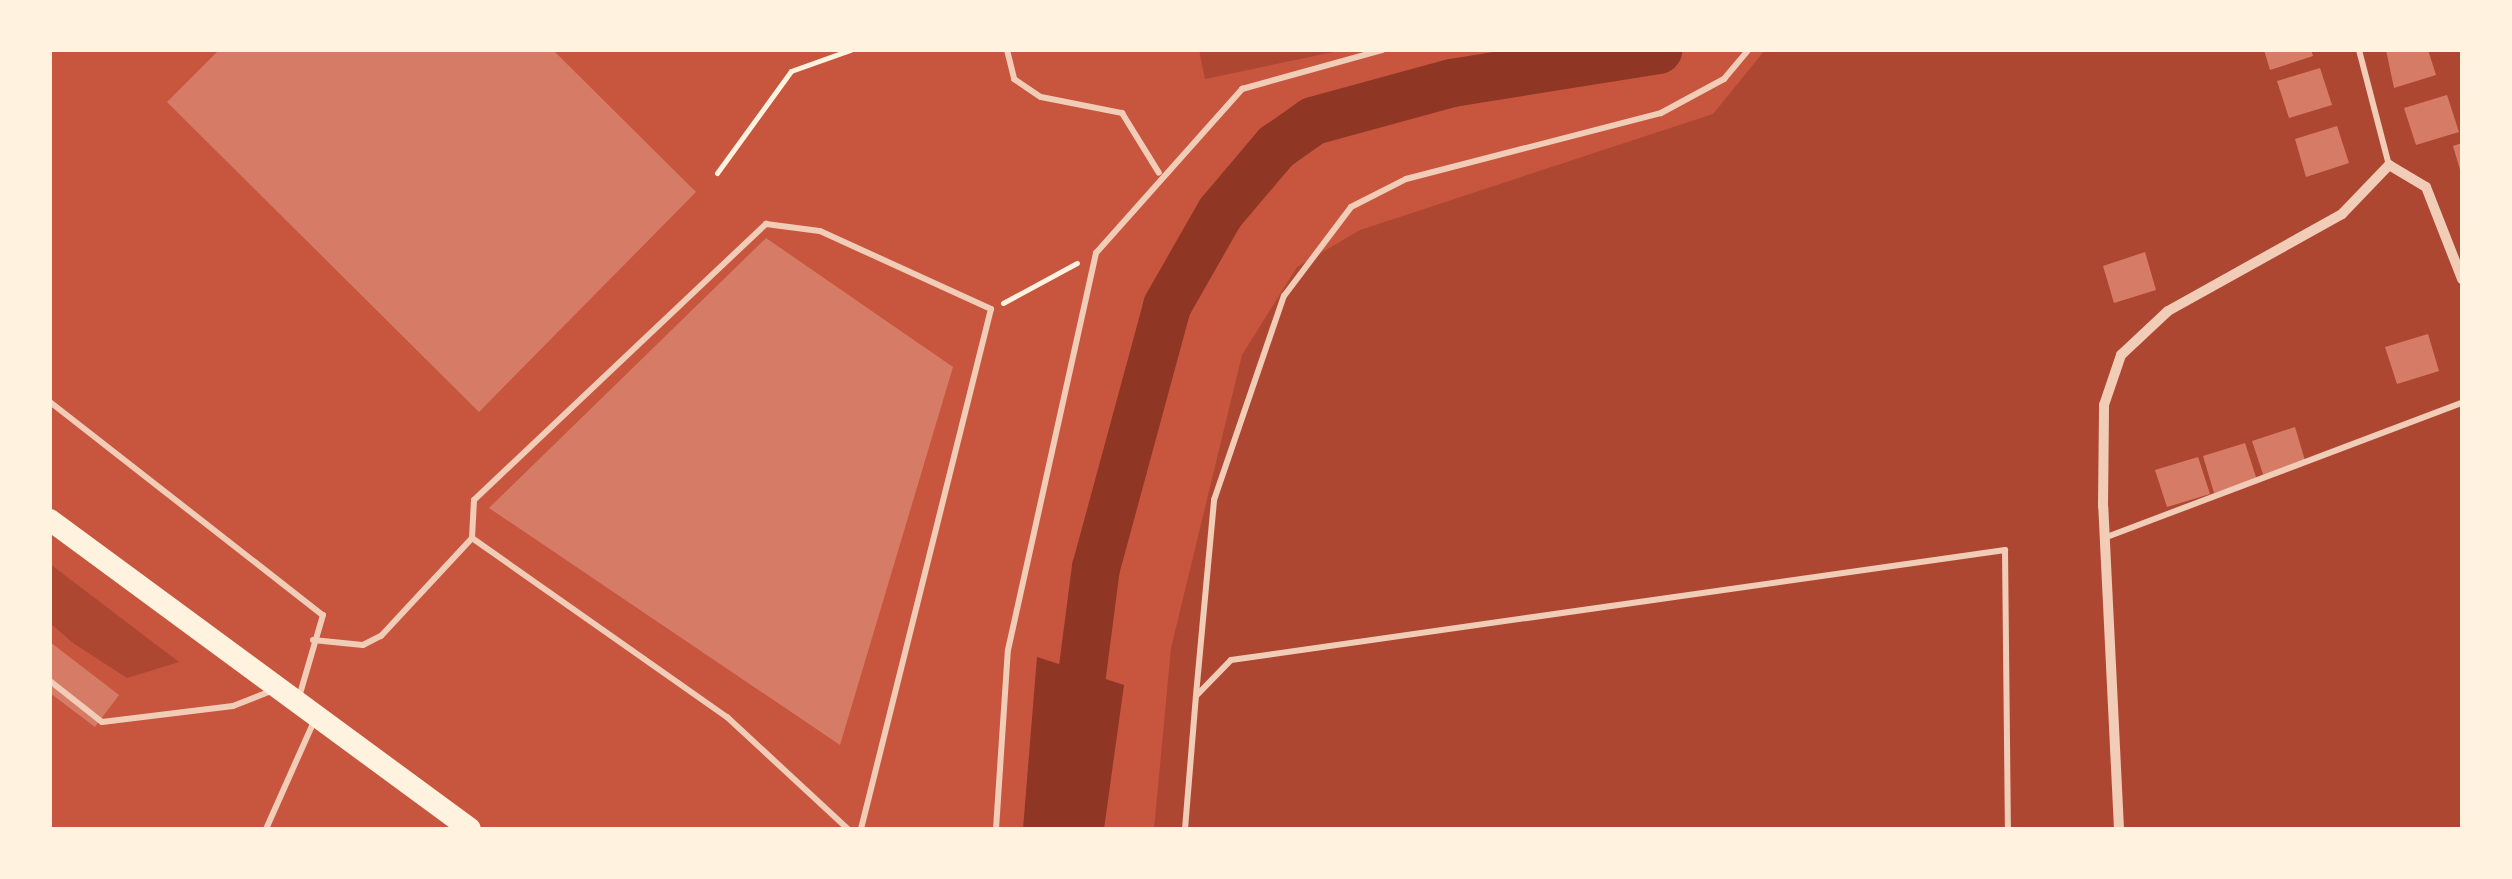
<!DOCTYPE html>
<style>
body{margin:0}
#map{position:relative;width:2512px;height:879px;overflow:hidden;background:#c8553d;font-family:Barlow,sans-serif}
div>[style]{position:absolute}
.green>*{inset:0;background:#ae4732}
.water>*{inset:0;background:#8f3625}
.river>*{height:48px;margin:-24px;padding:0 24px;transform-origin:24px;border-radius:24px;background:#8f3625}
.building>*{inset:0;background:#d67c66}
.path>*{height:5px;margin:-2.5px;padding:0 2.5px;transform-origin:2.5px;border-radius:2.5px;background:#fff3e0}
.service>*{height:6px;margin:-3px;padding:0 3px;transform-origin:3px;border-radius:3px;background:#f1ccb7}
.minor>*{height:10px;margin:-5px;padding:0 5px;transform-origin:5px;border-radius:5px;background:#f1ccb7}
.trunk>*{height:22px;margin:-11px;padding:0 11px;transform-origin:11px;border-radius:11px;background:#fff3e0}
span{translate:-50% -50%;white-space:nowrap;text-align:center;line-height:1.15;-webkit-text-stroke:8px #fff3e0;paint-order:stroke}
.frame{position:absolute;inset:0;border:52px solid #fff3e0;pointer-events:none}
</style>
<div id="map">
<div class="green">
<i style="clip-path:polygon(1199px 50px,1343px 50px,1205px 79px)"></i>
<i style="clip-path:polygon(1765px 50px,2462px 50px,2462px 829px,1154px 829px,1171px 648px,1242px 355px,1297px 267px,1360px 230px,1713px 114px)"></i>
<i style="clip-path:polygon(50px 564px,179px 662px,127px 678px,73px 643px,50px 623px)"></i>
</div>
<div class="water">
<i style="clip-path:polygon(1037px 657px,1124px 685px,1104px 829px,1023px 829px)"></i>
</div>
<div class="river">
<i style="left:1062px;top:829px;width:263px;rotate:-82.6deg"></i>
<i style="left:1096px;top:568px;width:271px;rotate:-74.8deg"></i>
<i style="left:1167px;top:306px;width:107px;rotate:-60.3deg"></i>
<i style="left:1220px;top:213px;width:87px;rotate:-49.7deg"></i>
<i style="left:1276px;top:147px;width:45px;rotate:-35.1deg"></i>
<i style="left:1313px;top:121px;width:144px;rotate:-15.3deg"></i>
<i style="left:1452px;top:83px;width:209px;rotate:-9.1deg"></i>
</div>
<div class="building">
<i style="clip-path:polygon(219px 50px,553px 50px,696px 192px,479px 412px,167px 102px)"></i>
<i style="clip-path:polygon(2264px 50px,2311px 50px,2313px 56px,2270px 70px)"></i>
<i style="clip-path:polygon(2386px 50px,2428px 50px,2436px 75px,2394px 88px)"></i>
<i style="clip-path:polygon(2320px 68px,2332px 105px,2289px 118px,2277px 81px)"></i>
<i style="clip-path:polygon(2447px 95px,2459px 132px,2416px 145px,2404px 108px)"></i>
<i style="clip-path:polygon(2337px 126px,2349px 163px,2306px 177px,2295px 139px)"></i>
<i style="clip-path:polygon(2462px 143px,2462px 173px,2461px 173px,2453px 146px)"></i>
<i style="clip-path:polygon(766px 238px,953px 367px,840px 745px,489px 508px)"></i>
<i style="clip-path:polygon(2145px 252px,2156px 290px,2114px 303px,2103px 266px)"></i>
<i style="clip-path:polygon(2428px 334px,2439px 371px,2397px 384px,2385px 347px)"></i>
<i style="clip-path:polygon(2295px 427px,2306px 464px,2264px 477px,2252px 441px)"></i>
<i style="clip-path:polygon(2245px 443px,2257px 480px,2214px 493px,2203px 456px)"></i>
<i style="clip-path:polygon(2198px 457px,2210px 494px,2167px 507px,2155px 470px)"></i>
<i style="clip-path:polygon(50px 642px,119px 695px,95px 727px,50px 693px)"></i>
</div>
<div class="path">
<i style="left:717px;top:173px;width:126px;rotate:-54deg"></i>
<i style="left:791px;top:71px;width:63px;rotate:-19.6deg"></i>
<i style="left:1003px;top:303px;width:84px;rotate:-28.4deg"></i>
</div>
<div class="service">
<i style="left:1007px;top:50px;width:30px;rotate:76deg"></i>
<i style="left:1014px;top:79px;width:32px;rotate:34deg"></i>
<i style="left:1041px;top:97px;width:83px;rotate:11.2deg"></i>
<i style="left:1122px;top:113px;width:70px;rotate:58.3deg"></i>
<i style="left:2359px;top:50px;width:119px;rotate:75.4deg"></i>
<i style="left:50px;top:402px;width:346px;rotate:38deg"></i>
<i style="left:323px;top:615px;width:85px;rotate:106.3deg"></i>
<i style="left:472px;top:538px;width:312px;rotate:35.1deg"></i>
<i style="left:727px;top:717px;width:165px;rotate:42.8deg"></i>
<i style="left:2104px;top:538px;width:383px;rotate:-20.7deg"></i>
<i style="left:313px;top:640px;width:50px;rotate:5.7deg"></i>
<i style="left:363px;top:645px;width:20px;rotate:-27deg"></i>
<i style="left:381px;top:636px;width:134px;rotate:-47.1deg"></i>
<i style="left:472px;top:538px;width:38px;rotate:-87deg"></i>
<i style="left:474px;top:500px;width:402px;rotate:-43.4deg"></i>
<i style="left:766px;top:224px;width:54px;rotate:7.4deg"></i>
<i style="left:820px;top:231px;width:188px;rotate:24.5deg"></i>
<i style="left:991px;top:309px;width:536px;rotate:104.04deg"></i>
<i style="left:50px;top:681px;width:66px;rotate:38.3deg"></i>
<i style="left:102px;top:722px;width:132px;rotate:-7deg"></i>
<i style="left:233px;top:706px;width:41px;rotate:-21.5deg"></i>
<i style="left:1196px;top:695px;width:196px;rotate:-84.7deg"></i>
<i style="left:1214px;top:500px;width:216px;rotate:-71.1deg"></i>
<i style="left:1284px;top:296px;width:111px;rotate:-53deg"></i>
<i style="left:1351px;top:207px;width:62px;rotate:-27deg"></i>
<i style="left:1406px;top:179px;width:263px;rotate:-14.5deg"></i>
<i style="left:1661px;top:113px;width:72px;rotate:-28.4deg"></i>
<i style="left:1724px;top:79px;width:38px;rotate:-50deg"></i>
<i style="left:266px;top:829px;width:118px;rotate:-66deg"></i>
<i style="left:996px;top:829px;width:179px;rotate:-86.2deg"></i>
<i style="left:1008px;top:650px;width:407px;rotate:-77.5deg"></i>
<i style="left:1096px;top:253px;width:220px;rotate:-48.3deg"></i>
<i style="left:1242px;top:89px;width:146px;rotate:-15.5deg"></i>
<i style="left:1185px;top:829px;width:133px;rotate:-85.3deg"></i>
<i style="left:1196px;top:696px;width:50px;rotate:-45.8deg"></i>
<i style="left:1231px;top:660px;width:782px;rotate:-8.09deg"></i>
<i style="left:2005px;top:550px;width:279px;rotate:89.4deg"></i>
</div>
<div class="minor">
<i style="left:2119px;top:829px;width:323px;rotate:-92.8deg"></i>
<i style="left:2103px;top:506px;width:101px;rotate:-89.4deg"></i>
<i style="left:2104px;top:405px;width:53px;rotate:-71.2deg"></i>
<i style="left:2121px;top:355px;width:64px;rotate:-43.1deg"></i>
<i style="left:2168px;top:311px;width:199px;rotate:-29.1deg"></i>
<i style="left:2342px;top:214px;width:68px;rotate:-46.2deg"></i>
<i style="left:2389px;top:165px;width:43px;rotate:30.7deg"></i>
<i style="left:2426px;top:187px;width:99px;rotate:68.6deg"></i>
</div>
<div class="trunk">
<i style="left:50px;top:520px;width:521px;rotate:36.34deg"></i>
</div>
<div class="frame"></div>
</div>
